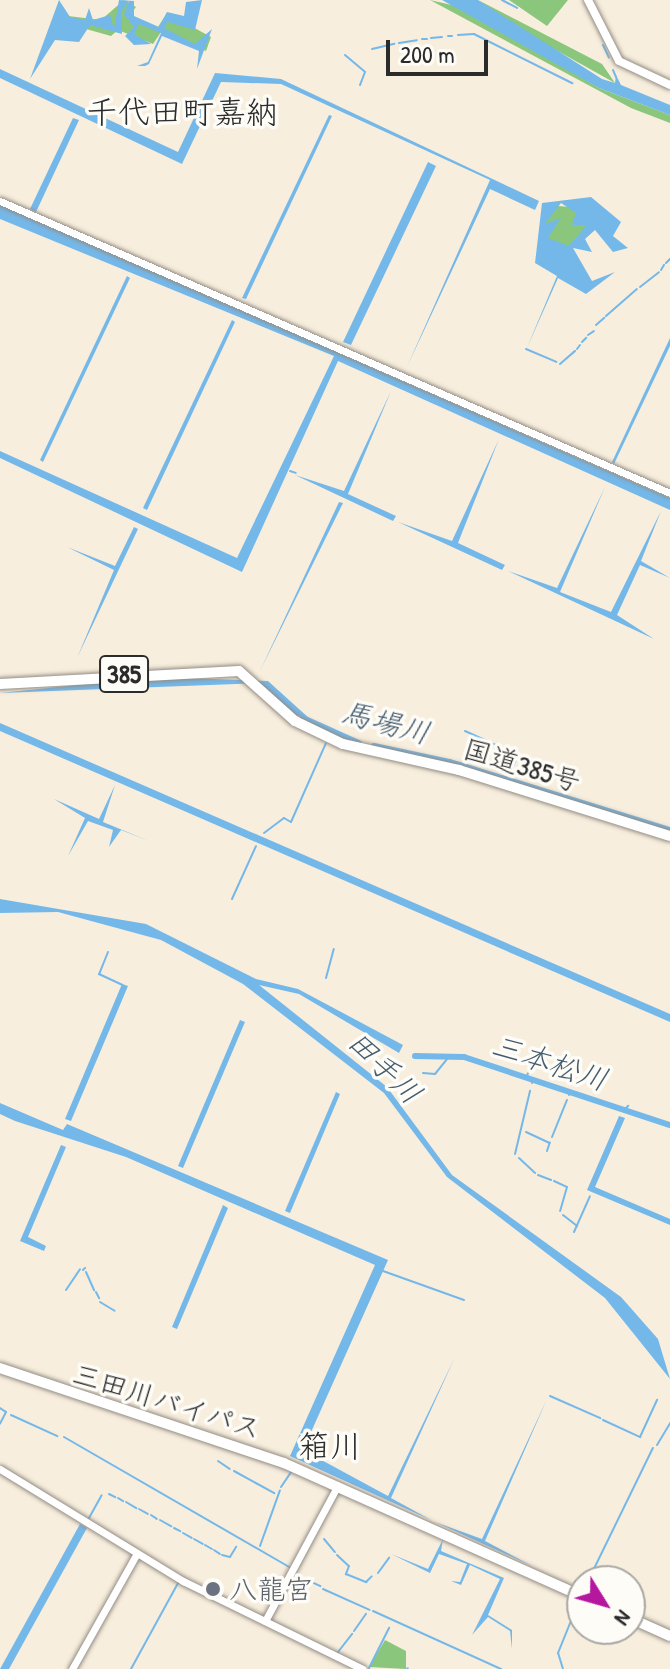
<!DOCTYPE html>
<meta charset="utf-8">
<style>
body{margin:0}
#map{position:relative;width:670px;height:1669px;overflow:hidden;background:#f8eedd;font-family:"Patrick Hand","Klee One",sans-serif}
div>[style]{position:absolute}
.green>*{inset:0;background:#8ac67c}
.water>*{inset:0;background:#74b8ea}
.stream>*{height:2px;margin:-1px;padding:0 1px;transform-origin:1px;border-radius:1px;background:#74b8ea}
.river>*{height:6px;margin:-3px;padding:0 3px;transform-origin:3px;border-radius:3px;background:#74b8ea}
.roads{filter:drop-shadow(0 0 2px #928c84) drop-shadow(0 0 2px #928c84)}
.secondary>*{height:7px;margin:-3.5px;padding:0 3.5px;transform-origin:3.5px;border-radius:3.5px;background:#fff}
.primary>*{height:8px;margin:-4px;padding:0 4px;transform-origin:4px;border-radius:4px;background:#fff}
.highway>*{height:10px;margin:-5px;padding:0 5px;transform-origin:5px;border-radius:5px;background:#fff}
.dots>*{width:22px;height:22px;translate:-50% -50%;box-sizing:border-box;border:4px solid #fdfcf7;border-radius:50%}
span{translate:-50% -50%;white-space:nowrap;text-align:center;line-height:1.15;-webkit-text-stroke:7px #fdfcf7;paint-order:stroke}
.shield-label span{padding:2px 6px;background:#fdfcf7;border:2px solid;border-radius:6px;-webkit-text-stroke-width:0}
.shield-label{font-size:26px;color:#2b2b2b;font-weight:700}
.street-label{font-size:28px;color:#2b2b2b}
.worship-label{font-size:28px;color:#5b616d}
.left{translate:0 -50%;text-align:left}
.water-label{font-size:30px;color:#455c6e;font-style:italic}
.quarter-label{font-size:32px;color:#2b2b2b}
.north{position:absolute;left:566px;top:1565px;width:80px;height:80px;box-sizing:border-box;background:#fdfcf7;border:2px solid #a9a8a5;border-radius:50%;rotate:127deg;font-size:22px;font-weight:700;line-height:32px;text-align:center;color:#2b2b2b}
.north::after{content:'';display:block;margin:auto;width:28px;height:36px;background:#b5179e;clip-path:polygon(50% 0,100% 100%,50% 72%,0 100%)}
.scale{position:absolute;left:386px;top:40px;width:102px;height:36px;box-sizing:border-box;border:4px solid #2b2b2b;border-top:0;padding-left:10px;font-size:24px;line-height:28px;white-space:nowrap;color:#2b2b2b;-webkit-text-stroke:6px #fdfcf7;paint-order:stroke}
</style>
<div id="map">
<div class="green">
<i style="clip-path:polygon(124px 0,136px 7px,130px 15px,156px 30px,167px 13px,211px 37px,206px 51px,161px 32px,153px 44px,118px 30px,111px 36px,86px 29px,77px 41px,50px 37px,60px 15px,101px 20px)"></i>
<i style="clip-path:polygon(430px 0,469px 9px,599px 88px,670px 115px,670px 123px,631px 108px)"></i>
<i style="clip-path:polygon(478px 0,602px 64px,615px 83px,504px 21px)"></i>
<i style="clip-path:polygon(509px 0,568px 0,547px 26px)"></i>
<i style="clip-path:polygon(591px 200px,617px 223px,609px 239px,595px 227px,569px 249px,567px 261px,596px 285px,588px 292px,539px 262px,547px 248px,541px 221px,547px 205px,581px 208px)"></i>
<i style="clip-path:polygon(385px 1640px,406px 1651px,406px 1669px,369px 1667px)"></i>
</div>
<div class="water">
<i style="clip-path:polygon(59px 0,70px 17px,85px 20px,89px 8px,93px 20px,110px 15px,114px 29px,119px 0,134px 1px,134px 16px,159px 27px,167px 12px,184px 16px,186px 2px,202px 0,195px 30px,168px 22px,164px 28px,195px 44px,212px 29px,197px 69px,199px 51px,162px 36px,149px 64px,145px 66px,137px 66px,148px 62px,161px 33px,139px 24px,134px 34px,151px 44px,134px 45px,125px 36px,134px 27px,124px 14px,129px 1px,121px 11px,122px 34px,90px 25px,79px 42px,55px 40px,30px 79px)"></i>
<i style="clip-path:polygon(442px 0,478px 0,602px 79px,615px 83px,616px 75px,621px 85px,670px 105px,670px 115px,599px 88px)"></i>
<i style="clip-path:polygon(0 69px,178px 152px,215px 73px,281px 79px,539px 201px,535px 210px,490px 189px,406px 369px,490px 180px,281px 84px,221px 82px,182px 164px,0 78px)"></i>
<i style="clip-path:polygon(329px 115px,332px 116px,246px 299px,242px 298px)"></i>
<i style="clip-path:polygon(73px 118px,79px 120px,36px 212px,30px 209px)"></i>
<i style="clip-path:polygon(428px 162px,436px 166px,351px 345px,343px 342px)"></i>
<i style="clip-path:polygon(evenodd,591px 197px,621px 222px,613px 236px,628px 248px,613px 252px,595px 230px,585px 239px,592px 252px,573px 248px,592px 281px,615px 272px,586px 294px,558px 278px,526px 350px,557px 276px,535px 263px,542px 203px,591px 197px,561px 203px,576px 213px,572px 225px,587px 225px,569px 246px,548px 238px,561px 218px,545px 224px,561px 203px)"></i>
<i style="clip-path:polygon(0 205px,670px 498px,670px 510px,338px 361px,242px 572px,0 458px,0 451px,237px 558px,334px 356px,0 219px)"></i>
<i style="clip-path:polygon(127px 276px,130px 278px,43px 462px,40px 460px)"></i>
<i style="clip-path:polygon(232px 320px,235px 322px,147px 510px,143px 508px)"></i>
<i style="clip-path:polygon(670px 338px,670px 346px,614px 464px,612px 462px)"></i>
<i style="clip-path:polygon(391px 391px,348px 494px,396px 516px,393px 521px,295px 475px,344px 491px)"></i>
<i style="clip-path:polygon(499px 439px,458px 543px,505px 565px,502px 570px,398px 522px,452px 541px)"></i>
<i style="clip-path:polygon(605px 487px,560px 592px,611px 612px,661px 511px,641px 561px,670px 578px,640px 565px,617px 615px,654px 639px,508px 571px,557px 588px)"></i>
<i style="clip-path:polygon(339px 502px,343px 503px,260px 671px)"></i>
<i style="clip-path:polygon(134px 527px,138px 529px,77px 658px,114px 570px,67px 547px,115px 566px)"></i>
<i style="clip-path:polygon(154px 677px,268px 681px,310px 719px,295px 715px,260px 683px,0 693px)"></i>
<i style="clip-path:polygon(0 723px,670px 1014px,670px 1022px,0 731px)"></i>
<i style="clip-path:polygon(115px 785px,103px 822px,149px 841px,121px 830px,109px 847px,113px 830px,88px 821px,68px 856px,85px 818px,54px 799px,99px 819px)"></i>
<i style="clip-path:polygon(0 899px,146px 924px,256px 979px,298px 989px,403px 1045px,399px 1053px,299px 994px,259px 985px,387px 1087px,452px 1175px,621px 1297px,658px 1339px,670px 1379px,605px 1298px,447px 1177px,384px 1093px,243px 984px,161px 940px,58px 912px,0 913px)"></i>
<i style="clip-path:polygon(122px 984px,128px 986px,71px 1121px,65px 1119px)"></i>
<i style="clip-path:polygon(240px 1020px,245px 1022px,183px 1168px,178px 1166px)"></i>
<i style="clip-path:polygon(336px 1092px,340px 1094px,290px 1213px,285px 1211px)"></i>
<i style="clip-path:polygon(0 1103px,63px 1130px,67px 1124px,388px 1260px,303px 1450px,388px 1496px,455px 1357px,391px 1498px,431px 1520px,290px 1456px,375px 1265px,126px 1157px,15px 1121px,0 1114px)"></i>
<i style="clip-path:polygon(619px 1116px,625px 1118px,595px 1187px,670px 1219px,670px 1225px,587px 1190px)"></i>
<i style="clip-path:polygon(61px 1145px,66px 1147px,28px 1237px,46px 1246px,44px 1251px,20px 1241px)"></i>
<i style="clip-path:polygon(223px 1205px,228px 1208px,177px 1329px,172px 1327px)"></i>
<i style="clip-path:polygon(547px 1399px,485px 1541px,532px 1566px,435px 1522px,482px 1539px)"></i>
<i style="clip-path:polygon(80px 1524px,87px 1528px,9px 1669px,0 1669px)"></i>
<i style="clip-path:polygon(443px 1539px,441px 1551px,504px 1578px,488px 1615px,512px 1630px,512px 1649px,510px 1631px,488px 1617px,472px 1635px,500px 1579px,470px 1565px,461px 1585px,451px 1581px,460px 1582px,467px 1564px,439px 1554px,430px 1573px,391px 1554px,428px 1569px)"></i>
</div>
<div class="stream">
<i style="left:502px;top:0;width:17px;rotate:28deg"></i>
<i style="left:458px;top:35px;width:16px;rotate:-4deg"></i>
<i style="left:474px;top:34px;width:110px;rotate:26.6deg"></i>
<i style="left:448px;top:36px;width:4px"></i>
<i style="left:431px;top:38px;width:11px;rotate:-5deg"></i>
<i style="left:422px;top:39px;width:5px"></i>
<i style="left:399px;top:43px;width:18px;rotate:-9deg"></i>
<i style="left:603px;top:45px;width:14px;rotate:65deg"></i>
<i style="left:372px;top:49px;width:23px;rotate:-13deg"></i>
<i style="left:345px;top:55px;width:26px;rotate:40deg"></i>
<i style="left:365px;top:72px;width:14px;rotate:111deg"></i>
<i style="left:613px;top:70px;width:8px;rotate:67deg"></i>
<i style="left:666px;top:263px;width:6px;rotate:-45deg"></i>
<i style="left:661px;top:270px;width:6px;rotate:-59deg"></i>
<i style="left:640px;top:287px;width:24px;rotate:-38deg"></i>
<i style="left:606px;top:316px;width:41px;rotate:-41.1deg"></i>
<i style="left:596px;top:325px;width:11px;rotate:-41deg"></i>
<i style="left:588px;top:335px;width:7px;rotate:-34deg"></i>
<i style="left:582px;top:342px;width:6px;rotate:-45deg"></i>
<i style="left:526px;top:349px;width:33px;rotate:23deg"></i>
<i style="left:577px;top:349px;width:5px;rotate:-53deg"></i>
<i style="left:560px;top:364px;width:20px;rotate:-41deg"></i>
<i style="left:290px;top:471px;width:6px;rotate:18deg"></i>
<i style="left:465px;top:731px;width:58px;rotate:24.4deg"></i>
<i style="left:511px;top:771px;width:14px;rotate:-65deg"></i>
<i style="left:264px;top:833px;width:25px;rotate:-37deg"></i>
<i style="left:284px;top:818px;width:8px;rotate:30deg"></i>
<i style="left:291px;top:822px;width:86px;rotate:-66.1deg"></i>
<i style="left:232px;top:899px;width:58px;rotate:-65.6deg"></i>
<i style="left:108px;top:952px;width:24px;rotate:112deg"></i>
<i style="left:99px;top:974px;width:26px;rotate:25deg"></i>
<i style="left:326px;top:978px;width:30px;rotate:-75deg"></i>
<i style="left:423px;top:1073px;width:12px;rotate:5deg"></i>
<i style="left:435px;top:1074px;width:21px;rotate:-51deg"></i>
<i style="left:526px;top:1078px;width:5px;rotate:-68deg"></i>
<i style="left:532px;top:1083px;width:3px;rotate:-90deg"></i>
<i style="left:569px;top:1095px;width:2px;rotate:-90deg"></i>
<i style="left:624px;top:1110px;width:6px;rotate:-45deg"></i>
<i style="left:526px;top:1132px;width:26px;rotate:25deg"></i>
<i style="left:552px;top:1137px;width:40px;rotate:-68deg"></i>
<i style="left:547px;top:1151px;width:9px;rotate:-72deg"></i>
<i style="left:515px;top:1154px;width:65px;rotate:-76.6deg"></i>
<i style="left:519px;top:1158px;width:22px;rotate:43deg"></i>
<i style="left:538px;top:1175px;width:14px;rotate:21deg"></i>
<i style="left:554px;top:1181px;width:14px;rotate:25deg"></i>
<i style="left:567px;top:1187px;width:25px;rotate:106deg"></i>
<i style="left:563px;top:1215px;width:18px;rotate:38deg"></i>
<i style="left:574px;top:1232px;width:39px;rotate:-66deg"></i>
<i style="left:83px;top:1270px;width:3px;rotate:-45deg"></i>
<i style="left:383px;top:1271px;width:86px;rotate:19.7deg"></i>
<i style="left:86px;top:1272px;width:20px;rotate:66deg"></i>
<i style="left:66px;top:1290px;width:25px;rotate:-56deg"></i>
<i style="left:96px;top:1292px;width:7px;rotate:63deg"></i>
<i style="left:100px;top:1302px;width:17px;rotate:31deg"></i>
<i style="left:550px;top:1396px;width:55px;rotate:23.7deg"></i>
<i style="left:0;top:1408px;width:7px;rotate:34deg"></i>
<i style="left:6px;top:1412px;width:13px;rotate:117deg"></i>
<i style="left:11px;top:1415px;width:51px;rotate:24.5deg"></i>
<i style="left:603px;top:1420px;width:41px;rotate:24.7deg"></i>
<i style="left:640px;top:1437px;width:41px;rotate:-65.3deg"></i>
<i style="left:64px;top:1437px;width:260px;rotate:30deg"></i>
<i style="left:657px;top:1445px;width:26px;rotate:-59deg"></i>
<i style="left:218px;top:1461px;width:14px;rotate:34deg"></i>
<i style="left:234px;top:1471px;width:46px;rotate:28.8deg"></i>
<i style="left:281px;top:1487px;width:18px;rotate:-56deg"></i>
<i style="left:109px;top:1494px;width:7px;rotate:27deg"></i>
<i style="left:118px;top:1498px;width:6px;rotate:31deg"></i>
<i style="left:126px;top:1502px;width:12px;rotate:31deg"></i>
<i style="left:139px;top:1509px;width:10px;rotate:29deg"></i>
<i style="left:151px;top:1515px;width:7px;rotate:34deg"></i>
<i style="left:89px;top:1518px;width:26px;rotate:-61deg"></i>
<i style="left:160px;top:1520px;width:13px;rotate:29deg"></i>
<i style="left:174px;top:1528px;width:7px;rotate:27deg"></i>
<i style="left:183px;top:1533px;width:10px;rotate:29deg"></i>
<i style="left:194px;top:1539px;width:10px;rotate:29deg"></i>
<i style="left:324px;top:1539px;width:17px;rotate:50deg"></i>
<i style="left:205px;top:1545px;width:8px;rotate:30deg"></i>
<i style="left:260px;top:1546px;width:59px;rotate:-70.3deg"></i>
<i style="left:214px;top:1550px;width:7px;rotate:34deg"></i>
<i style="left:222px;top:1555px;width:8px;rotate:14deg"></i>
<i style="left:230px;top:1557px;width:12px;rotate:-59deg"></i>
<i style="left:337px;top:1555px;width:16px;rotate:43deg"></i>
<i style="left:349px;top:1566px;width:9px;rotate:111deg"></i>
<i style="left:346px;top:1574px;width:22px;rotate:22deg"></i>
<i style="left:366px;top:1582px;width:8px;rotate:-45deg"></i>
<i style="left:378px;top:1573px;width:19px;rotate:-54deg"></i>
<i style="left:305px;top:1579px;width:17px;rotate:25deg"></i>
<i style="left:588px;top:1581px;width:148px;rotate:-64deg"></i>
<i style="left:323px;top:1589px;width:51px;rotate:24.1deg"></i>
<i style="left:373px;top:1611px;width:141px;rotate:24.4deg"></i>
<i style="left:354px;top:1631px;width:21px;rotate:-55deg"></i>
<i style="left:338px;top:1652px;width:23px;rotate:-52deg"></i>
<i style="left:369px;top:1668px;width:45px;rotate:-63.4deg"></i>
<i style="left:131px;top:1669px;width:98px;rotate:-61.3deg"></i>
<i style="left:407px;top:1669px;width:1px;rotate:-45deg"></i>
<i style="left:563px;top:1669px;width:17px;rotate:-107deg"></i>
<i style="left:558px;top:1653px;width:56px;rotate:-68deg"></i>
</div>
<div class="river">
<i style="left:303px;top:718px;width:61px;rotate:24.1deg"></i>
<i style="left:374px;top:746px;width:78px;rotate:11.9deg"></i>
<i style="left:450px;top:762px;width:230px;rotate:17.2deg"></i>
<i style="left:415px;top:1056px;width:49px;rotate:1.2deg"></i>
<i style="left:464px;top:1057px;width:217px;rotate:18.3deg"></i>
</div>
<div class="roads">
<div class="secondary">
<i style="left:0;top:201px;width:731px;rotate:23.55deg"></i>
<i style="left:0;top:1469px;width:215px;rotate:31.5deg"></i>
<i style="left:183px;top:1581px;width:200px;rotate:26.1deg"></i>
<i style="left:265px;top:1621px;width:154px;rotate:-61.8deg"></i>
<i style="left:72px;top:1669px;width:133px;rotate:-60.7deg"></i>
</div>
<div class="primary">
<i style="left:588px;top:0;width:68px;rotate:63.1deg"></i>
<i style="left:619px;top:61px;width:56px;rotate:25.2deg"></i>
</div>
<div class="highway">
<i style="left:0;top:684px;width:239px;rotate:-3.1deg"></i>
<i style="left:239px;top:671px;width:75px;rotate:41.8deg"></i>
<i style="left:295px;top:721px;width:53px;rotate:25.6deg"></i>
<i style="left:343px;top:744px;width:119px;rotate:12.6deg"></i>
<i style="left:459px;top:770px;width:221px;rotate:17.4deg"></i>
<i style="left:0;top:1368px;width:299px;rotate:18.5deg"></i>
<i style="left:284px;top:1463px;width:326px;rotate:24.1deg"></i>
<i style="left:630px;top:1618px;width:44px;rotate:24.2deg"></i>
</div>
</div>
<div class="dots">
<i style="left:213px;top:1589px;background:#6b7280"></i>
</div>
<div class="shield-label">
<span style="left:124px;top:674px">385</span>
</div>
<div class="street-label">
<span style="left:522px;top:765px;rotate:17deg">国道385号</span>
<span style="left:167px;top:1401px;rotate:17deg">三田川バイパス</span>
</div>
<div class="worship-label">
<span class="left" style="left:229px;top:1589px">八龍宮</span>
</div>
<div class="water-label">
<span style="left:386px;top:722px;rotate:15deg">馬場川</span>
<span style="left:550px;top:1062px;rotate:18deg">三本松川</span>
<span style="left:385px;top:1067px;rotate:44deg">田手川</span>
</div>
<div class="quarter-label">
<span style="left:182px;top:112px">千代田町嘉納</span>
<span style="left:330px;top:1446px">箱川</span>
</div>
<div class="north">N</div>
<div class="scale">200 m</div>
</div>
